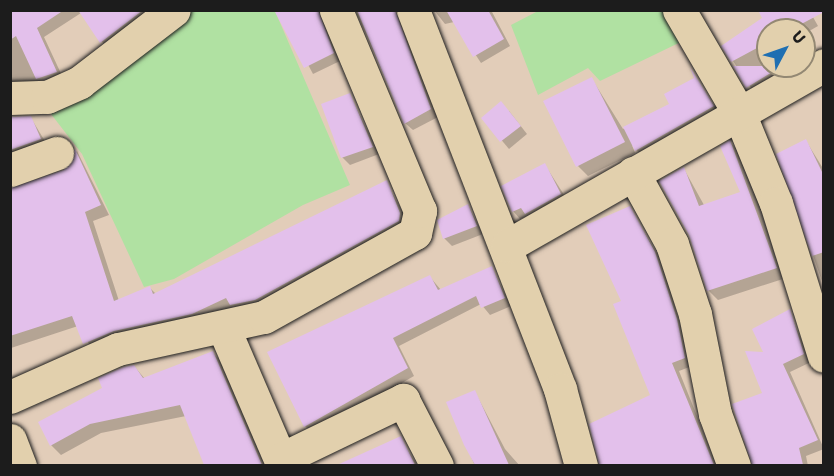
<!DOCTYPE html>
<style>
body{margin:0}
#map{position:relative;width:834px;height:476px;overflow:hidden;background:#e2cdb9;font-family:"Shantell Sans",sans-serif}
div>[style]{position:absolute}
.green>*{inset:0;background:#b0e1a2}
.shadow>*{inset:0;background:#0003}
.building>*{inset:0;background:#e3c0eb}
.roads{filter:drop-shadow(0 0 2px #1c1c1c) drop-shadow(0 0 2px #1c1c1c)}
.minor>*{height:33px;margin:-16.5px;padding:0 16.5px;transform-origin:16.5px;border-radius:16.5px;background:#e2d0ad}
span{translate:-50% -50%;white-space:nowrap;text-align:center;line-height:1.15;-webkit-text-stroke:5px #e2d0ad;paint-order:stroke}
.frame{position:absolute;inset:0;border:12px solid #1c1c1c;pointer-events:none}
.north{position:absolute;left:756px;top:18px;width:60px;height:60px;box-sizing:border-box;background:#e2d0ad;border:2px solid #938873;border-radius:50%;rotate:49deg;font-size:16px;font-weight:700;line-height:24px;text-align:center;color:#1c1c1c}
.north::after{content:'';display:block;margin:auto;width:21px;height:27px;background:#1f6fb2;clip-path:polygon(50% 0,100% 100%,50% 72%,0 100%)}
</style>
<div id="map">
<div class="green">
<i style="clip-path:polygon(187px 11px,275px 11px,350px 185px,303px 205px,174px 279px,144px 287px,82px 154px,44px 105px)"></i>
<i style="clip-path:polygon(538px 11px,672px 11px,687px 39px,600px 81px,588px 68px,538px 95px,511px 25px)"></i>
</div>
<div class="shadow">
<i style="clip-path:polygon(10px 10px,161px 10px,109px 51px,81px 13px,44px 37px,64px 80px,10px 93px)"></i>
<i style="clip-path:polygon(279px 10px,327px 10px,340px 61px,313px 74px)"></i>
<i style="clip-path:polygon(355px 10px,405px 10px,438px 117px,413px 130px,405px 123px)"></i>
<i style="clip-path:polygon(434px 10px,491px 10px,510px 46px,481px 63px,454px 22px,445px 24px)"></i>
<i style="clip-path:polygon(809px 10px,818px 26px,804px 34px,768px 30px,768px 66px,798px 66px,755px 94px,723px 46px,764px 19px)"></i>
<i style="clip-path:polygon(592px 79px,623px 129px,671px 104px,696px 79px,720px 114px,644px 158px,632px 145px,635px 153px,588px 176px,578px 166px)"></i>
<i style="clip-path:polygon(350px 95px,379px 154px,350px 165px,342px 157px)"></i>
<i style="clip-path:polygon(509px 111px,527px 134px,509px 149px,483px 118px)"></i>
<i style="clip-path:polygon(10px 117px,31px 118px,49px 148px,10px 165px)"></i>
<i style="clip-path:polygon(806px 141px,824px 170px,824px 287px,778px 155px)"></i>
<i style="clip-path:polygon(730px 142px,740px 152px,786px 278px,718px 300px,708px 290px,684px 169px,704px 205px,742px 193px)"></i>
<i style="clip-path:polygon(77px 151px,109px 215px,93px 221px,119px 301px,149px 287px,156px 294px,386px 182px,409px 223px,264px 309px,94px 352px,78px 326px,11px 348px,10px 189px,65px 172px)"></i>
<i style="clip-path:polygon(545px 165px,568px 201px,520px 219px,513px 211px)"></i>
<i style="clip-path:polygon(468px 205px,483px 234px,452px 246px,444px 238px)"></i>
<i style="clip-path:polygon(629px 208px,662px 261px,692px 366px,679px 371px,717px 466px,600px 466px,652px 396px,623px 302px)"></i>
<i style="clip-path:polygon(492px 268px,511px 306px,490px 315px,481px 304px,399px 346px,414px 376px,313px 434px,305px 426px,430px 277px,441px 290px)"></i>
<i style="clip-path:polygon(789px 311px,811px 362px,790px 372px,824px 449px,806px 456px,808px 466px,753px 466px,734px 405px,764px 394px,765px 354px)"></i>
<i style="clip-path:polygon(213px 353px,223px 363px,269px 466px,205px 466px,186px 416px,101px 433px,61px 455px,51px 445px,134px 366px,145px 379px)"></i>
<i style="clip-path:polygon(475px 392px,505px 449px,520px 466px,475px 466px,448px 403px)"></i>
<i style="clip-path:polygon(400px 438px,418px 466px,339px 466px)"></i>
</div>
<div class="building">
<i style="clip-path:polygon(10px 10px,64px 10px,37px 28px,57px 72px,36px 79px,16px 36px,10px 40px)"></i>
<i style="clip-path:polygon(78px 10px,143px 10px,100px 43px)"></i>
<i style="clip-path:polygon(274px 10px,318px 10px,334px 53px,304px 68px)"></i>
<i style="clip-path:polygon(357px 10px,395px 10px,431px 109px,404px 124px)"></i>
<i style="clip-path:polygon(446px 10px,488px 10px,504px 39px,473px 57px)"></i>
<i style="clip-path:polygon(758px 10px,824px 10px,824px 12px,790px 30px,768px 30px,768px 42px,731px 62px,721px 46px,762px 18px)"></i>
<i style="clip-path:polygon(733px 66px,782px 66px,746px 88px)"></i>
<i style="clip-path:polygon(690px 67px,714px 106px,635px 151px,623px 127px,669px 104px,664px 94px,694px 78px)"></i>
<i style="clip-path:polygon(592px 77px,625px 142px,576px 167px,543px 101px)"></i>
<i style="clip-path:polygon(350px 93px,373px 147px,341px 158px,321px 104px)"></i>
<i style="clip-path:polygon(501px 101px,521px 126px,500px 142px,481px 118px)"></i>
<i style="clip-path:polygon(31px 116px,41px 139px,10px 150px,10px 117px)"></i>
<i style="clip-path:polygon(806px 139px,824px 176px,824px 252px,812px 256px,776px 154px)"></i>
<i style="clip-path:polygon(730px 140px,777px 268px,707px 291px,689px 235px,659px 181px,684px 167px,699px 206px,740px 192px,720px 146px)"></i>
<i style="clip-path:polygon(75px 149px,101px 205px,85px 212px,114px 301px,150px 286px,153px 294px,387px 180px,400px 213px,399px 221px,255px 300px,230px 305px,226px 298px,192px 314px,114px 331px,83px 344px,72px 316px,10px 336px,10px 188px,64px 170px)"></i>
<i style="clip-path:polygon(545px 163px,561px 194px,525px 214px,521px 208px,512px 212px,501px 186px)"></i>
<i style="clip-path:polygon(468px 204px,477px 226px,443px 239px,437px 220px)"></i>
<i style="clip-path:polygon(630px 206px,655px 252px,677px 319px,685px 358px,672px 363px,714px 465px,599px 465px,589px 424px,650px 395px,613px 304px,621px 301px,586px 225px)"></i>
<i style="clip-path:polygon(492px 266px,505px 298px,481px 308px,476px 296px,393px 338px,408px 368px,304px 427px,267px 352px,430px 275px,438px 290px)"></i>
<i style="clip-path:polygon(790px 309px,804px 354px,783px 364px,818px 440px,799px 448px,803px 465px,752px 465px,732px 404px,762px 393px,745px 351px,763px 352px,752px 329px)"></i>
<i style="clip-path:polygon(213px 351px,262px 465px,204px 465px,180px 405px,90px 424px,50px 446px,38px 422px,102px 388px,98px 378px,124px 367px,134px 365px,143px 378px)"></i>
<i style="clip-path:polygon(475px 390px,509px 465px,475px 465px,464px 445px,446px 402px)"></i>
<i style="clip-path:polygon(401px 436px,415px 465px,337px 465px)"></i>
</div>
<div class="roads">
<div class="minor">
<i style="left:413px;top:10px;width:407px;rotate:68.8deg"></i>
<i style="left:560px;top:389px;width:80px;rotate:74.7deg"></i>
<i style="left:679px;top:10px;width:119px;rotate:59.8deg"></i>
<i style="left:739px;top:113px;width:97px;rotate:67.7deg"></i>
<i style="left:776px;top:203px;width:160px;rotate:72.6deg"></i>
<i style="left:10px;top:98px;width:37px;rotate:-2deg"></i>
<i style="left:47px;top:97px;width:36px;rotate:-24deg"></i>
<i style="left:80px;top:82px;width:118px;rotate:-37.5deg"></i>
<i style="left:10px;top:170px;width:50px;rotate:-19.9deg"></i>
<i style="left:633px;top:173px;width:81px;rotate:61.2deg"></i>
<i style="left:672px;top:244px;width:74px;rotate:71.8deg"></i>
<i style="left:695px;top:314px;width:102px;rotate:78.7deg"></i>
<i style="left:715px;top:414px;width:55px;rotate:69.9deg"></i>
<i style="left:507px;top:246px;width:365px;rotate:-29.7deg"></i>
<i style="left:224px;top:329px;width:149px;rotate:66.7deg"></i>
<i style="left:10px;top:397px;width:118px;rotate:-24deg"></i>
<i style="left:118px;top:349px;width:149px;rotate:-12.4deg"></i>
<i style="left:264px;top:317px;width:173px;rotate:-29.1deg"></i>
<i style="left:415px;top:233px;width:23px;rotate:-77deg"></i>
<i style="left:420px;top:211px;width:218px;rotate:-112.7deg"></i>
<i style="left:10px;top:440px;width:28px;rotate:69deg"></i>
<i style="left:281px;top:459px;width:136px;rotate:-25.8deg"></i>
<i style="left:403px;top:400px;width:74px;rotate:62.7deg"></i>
</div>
</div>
<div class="frame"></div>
<div class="north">U</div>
</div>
